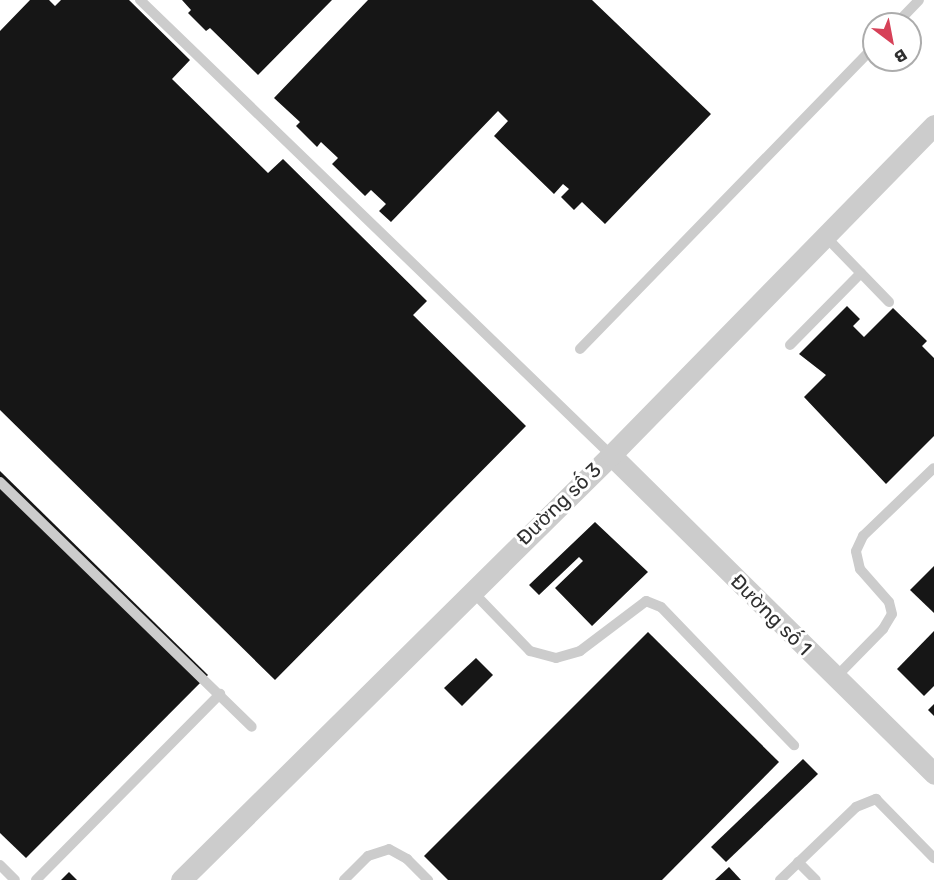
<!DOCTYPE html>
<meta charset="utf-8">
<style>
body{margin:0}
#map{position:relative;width:934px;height:880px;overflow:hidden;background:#fff;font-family:Rubik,sans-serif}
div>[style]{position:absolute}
.building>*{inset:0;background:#161616}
.service>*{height:10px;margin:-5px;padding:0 5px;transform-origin:5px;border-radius:5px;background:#ccc}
.minor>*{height:21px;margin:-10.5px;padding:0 10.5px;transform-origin:10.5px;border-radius:10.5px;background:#ccc}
span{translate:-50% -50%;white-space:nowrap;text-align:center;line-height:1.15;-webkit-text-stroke:6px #fff;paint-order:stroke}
.street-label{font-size:20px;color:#2f2f2f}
.north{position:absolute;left:862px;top:12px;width:60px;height:60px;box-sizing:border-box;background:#fff;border:2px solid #acacac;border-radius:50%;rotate:148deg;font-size:16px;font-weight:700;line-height:24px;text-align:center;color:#2f2f2f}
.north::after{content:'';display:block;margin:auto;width:21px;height:27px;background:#d64158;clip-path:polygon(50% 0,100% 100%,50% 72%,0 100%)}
</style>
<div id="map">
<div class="building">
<i style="clip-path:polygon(30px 0,49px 0,55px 6px,61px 0,129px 0,190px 60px,172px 79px,268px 173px,283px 159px,427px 301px,413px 315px,526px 426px,275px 680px,0 410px,0 31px)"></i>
<i style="clip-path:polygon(182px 0,332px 0,258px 75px,210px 28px,206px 31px,188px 13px,191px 10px)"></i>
<i style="clip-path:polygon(368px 0,592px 0,711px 114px,605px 224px,582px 202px,574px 210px,561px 197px,569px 189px,563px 184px,554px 194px,494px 136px,508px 121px,498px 111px,391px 222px,379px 211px,386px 204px,371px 190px,365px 196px,332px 164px,338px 158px,321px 142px,317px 147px,296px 126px,300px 122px,274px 98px)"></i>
<i style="clip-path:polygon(847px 306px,860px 319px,853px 326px,864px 337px,893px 308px,927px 341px,922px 346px,934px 358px,934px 436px,886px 484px,804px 397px,826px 375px,799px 354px)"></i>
<i style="clip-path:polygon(0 471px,208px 675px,26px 858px,0 833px)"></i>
<i style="clip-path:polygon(595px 522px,648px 572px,592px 626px,555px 588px,583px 561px,579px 557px,539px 595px,529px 585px)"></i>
<i style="clip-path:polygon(934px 566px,934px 613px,910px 590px)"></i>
<i style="clip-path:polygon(934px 631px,934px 686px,924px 696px,897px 669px)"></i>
<i style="clip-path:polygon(648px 632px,779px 762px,662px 880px,448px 880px,424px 856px)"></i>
<i style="clip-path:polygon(476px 658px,493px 675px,462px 706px,444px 688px)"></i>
<i style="clip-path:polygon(934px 704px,934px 716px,928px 710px)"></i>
<i style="clip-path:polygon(803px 759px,818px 774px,726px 862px,711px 847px)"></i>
<i style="clip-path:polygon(729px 867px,741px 880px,715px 880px)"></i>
<i style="clip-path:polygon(69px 872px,77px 880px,61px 880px)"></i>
</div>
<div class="service">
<i style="left:140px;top:0;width:655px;rotate:44.01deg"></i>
<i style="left:896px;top:24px;width:33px;rotate:-46deg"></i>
<i style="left:825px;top:236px;width:92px;rotate:45.9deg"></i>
<i style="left:790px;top:345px;width:101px;rotate:-45.4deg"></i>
<i style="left:580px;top:349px;width:421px;rotate:-45.8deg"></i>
<i style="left:0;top:482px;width:351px;rotate:44.2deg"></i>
<i style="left:471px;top:590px;width:85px;rotate:46deg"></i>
<i style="left:530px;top:651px;width:27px;rotate:15deg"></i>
<i style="left:556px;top:658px;width:25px;rotate:-16deg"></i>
<i style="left:580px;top:651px;width:83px;rotate:-37.1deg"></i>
<i style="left:646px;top:601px;width:16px;rotate:22deg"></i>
<i style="left:661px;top:607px;width:192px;rotate:46.1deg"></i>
<i style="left:835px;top:678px;width:69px;rotate:-45.6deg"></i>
<i style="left:883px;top:629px;width:17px;rotate:-59deg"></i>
<i style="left:892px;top:614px;width:12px;rotate:-104deg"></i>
<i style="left:889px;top:602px;width:44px;rotate:-131.3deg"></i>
<i style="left:860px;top:569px;width:18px;rotate:-103deg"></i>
<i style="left:856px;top:551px;width:17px;rotate:-65deg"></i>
<i style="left:863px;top:536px;width:98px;rotate:-43.8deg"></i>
<i style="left:798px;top:862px;width:25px;rotate:45deg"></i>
<i style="left:0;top:865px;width:21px;rotate:45deg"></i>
<i style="left:36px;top:880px;width:262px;rotate:-45.3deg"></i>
<i style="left:344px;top:880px;width:34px;rotate:-45deg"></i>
<i style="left:368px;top:856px;width:22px;rotate:-18deg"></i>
<i style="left:389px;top:849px;width:21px;rotate:29deg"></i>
<i style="left:407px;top:859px;width:30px;rotate:45deg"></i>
<i style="left:780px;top:880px;width:105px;rotate:-43.8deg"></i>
<i style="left:856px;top:807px;width:22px;rotate:-22deg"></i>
<i style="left:876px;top:799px;width:83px;rotate:45.5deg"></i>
</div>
<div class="minor">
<i style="left:611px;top:455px;width:454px;rotate:44.6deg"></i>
<i style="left:181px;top:880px;width:605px;rotate:-44.66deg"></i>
<i style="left:611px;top:455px;width:462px;rotate:-45.6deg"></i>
</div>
<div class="street-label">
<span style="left:559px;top:504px;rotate:-44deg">Đường số 3</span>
<span style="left:771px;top:615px;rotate:45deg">Đường số 1</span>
</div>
<div class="north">B</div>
</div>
